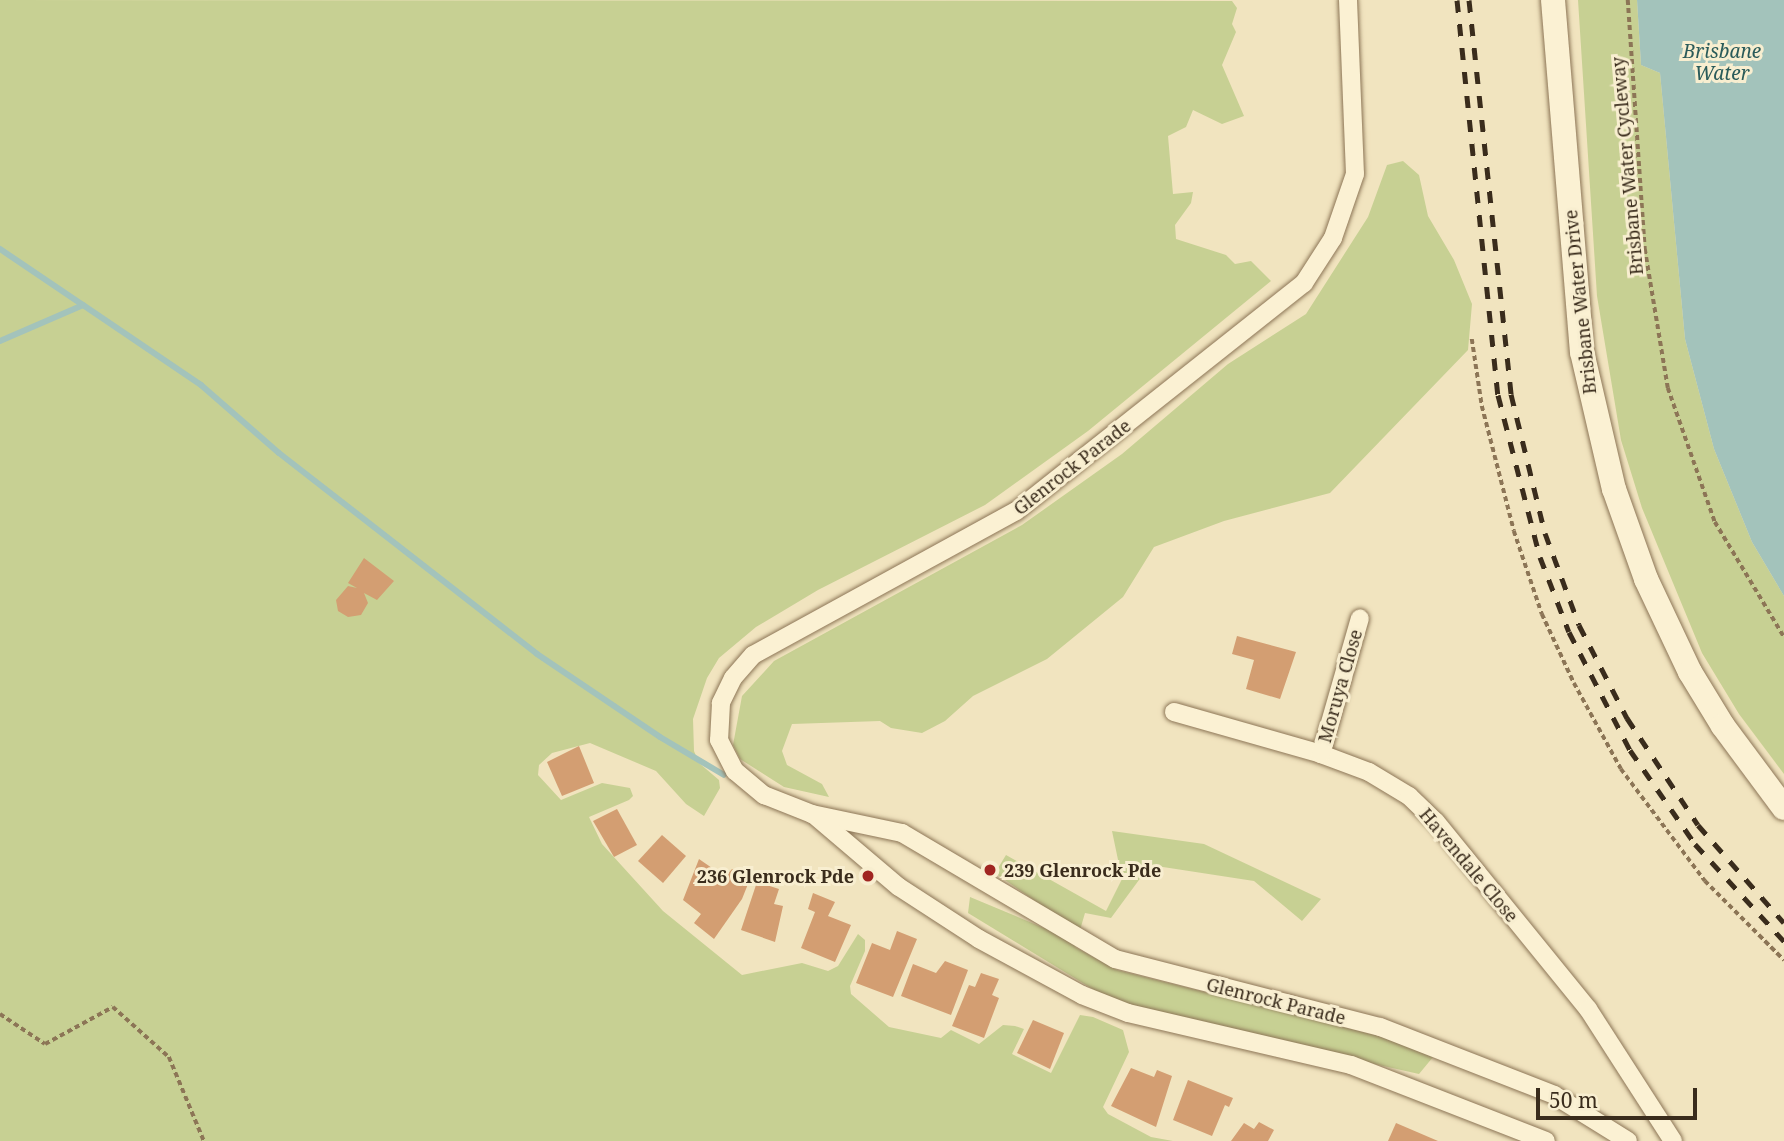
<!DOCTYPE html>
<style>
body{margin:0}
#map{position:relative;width:1784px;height:1141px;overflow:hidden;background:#f1e4bf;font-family:"Noto Serif",serif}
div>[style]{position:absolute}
.green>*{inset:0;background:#c7d093}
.water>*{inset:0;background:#a3c3bb}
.stream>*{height:6px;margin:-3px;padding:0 3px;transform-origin:3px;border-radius:3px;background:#a3c3bb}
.building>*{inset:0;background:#d39e72}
.path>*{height:3.5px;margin-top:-1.75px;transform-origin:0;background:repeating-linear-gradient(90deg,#8c7556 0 5px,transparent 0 8.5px)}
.roads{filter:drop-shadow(0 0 2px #8c7556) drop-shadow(0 0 2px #8c7556)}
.street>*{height:18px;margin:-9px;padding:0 9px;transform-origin:9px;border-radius:9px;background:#fbf1d3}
.secondary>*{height:24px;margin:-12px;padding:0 12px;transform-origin:12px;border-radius:12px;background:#fbf1d3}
.rail>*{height:5px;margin-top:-2.5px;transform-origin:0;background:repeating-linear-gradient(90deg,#3a2c1c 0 12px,transparent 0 24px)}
.dots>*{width:19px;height:19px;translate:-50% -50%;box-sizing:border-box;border:4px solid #f8eed0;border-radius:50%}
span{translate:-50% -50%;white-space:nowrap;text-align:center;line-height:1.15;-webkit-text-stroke:6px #f8eed0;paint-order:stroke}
.street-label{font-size:18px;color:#3a2c1c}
.poi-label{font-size:18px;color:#3a2c1c;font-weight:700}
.left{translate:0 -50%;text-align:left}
.right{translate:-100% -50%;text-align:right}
.water-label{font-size:19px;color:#2a5b5a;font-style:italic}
.scale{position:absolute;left:1536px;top:1088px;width:161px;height:32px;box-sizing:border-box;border:4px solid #3a2c1c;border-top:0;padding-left:9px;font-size:21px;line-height:24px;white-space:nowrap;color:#3a2c1c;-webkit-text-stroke:5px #f8eed0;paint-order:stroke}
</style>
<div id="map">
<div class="green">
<i style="clip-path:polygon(0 0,1232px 1px,1237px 8px,1232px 24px,1236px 32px,1222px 65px,1244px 116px,1222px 124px,1193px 110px,1186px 127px,1168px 136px,1173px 194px,1193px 192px,1191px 203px,1175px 225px,1176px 239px,1226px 255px,1235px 264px,1251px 261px,1271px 281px,1088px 431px,985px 505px,818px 590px,756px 627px,719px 658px,707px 678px,693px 719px,694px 751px,699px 763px,719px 780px,720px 788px,704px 816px,686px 804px,656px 771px,590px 743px,552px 753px,539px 765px,538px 775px,561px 800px,602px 783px,630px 788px,633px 796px,629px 800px,589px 817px,602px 844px,663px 911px,742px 975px,802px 963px,828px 971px,838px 966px,858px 934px,865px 940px,865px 951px,850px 986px,851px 994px,889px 1027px,941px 1038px,951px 1030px,979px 1044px,1003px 1025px,1015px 1026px,1024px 1029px,1012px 1054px,1051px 1073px,1080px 1015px,1093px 1017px,1123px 1030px,1129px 1052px,1103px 1107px,1108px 1114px,1151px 1137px,1173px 1141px,0 1141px)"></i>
<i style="clip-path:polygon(1578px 0,1637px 0,1641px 65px,1660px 73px,1685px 339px,1714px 449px,1752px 542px,1784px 596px,1784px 774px,1739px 714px,1702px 653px,1642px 508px,1621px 440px,1597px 296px)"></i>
<i style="clip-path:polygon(1403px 161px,1419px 175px,1428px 216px,1454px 260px,1472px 304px,1468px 350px,1330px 493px,1224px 521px,1154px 547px,1123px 597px,1047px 659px,973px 696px,945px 721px,922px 733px,891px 728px,880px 721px,792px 724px,782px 751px,787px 765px,822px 784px,829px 797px,784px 787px,740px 759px,733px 745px,742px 696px,774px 661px,1022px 525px,1122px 454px,1228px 364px,1306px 314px,1368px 217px,1387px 165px)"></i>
<i style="clip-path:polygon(1112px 831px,1204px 844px,1321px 899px,1302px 921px,1254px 881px,1150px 865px,1111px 918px,1085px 913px,1075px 947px,1117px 970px,1438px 1051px,1419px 1074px,1122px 1007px,968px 913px,970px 897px,1044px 928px,1051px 912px,995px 873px,1006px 855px,1106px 911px,1122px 879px)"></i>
</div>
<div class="water">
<i style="clip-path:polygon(1637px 0,1784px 0,1784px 596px,1752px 542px,1714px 449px,1685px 339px,1660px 73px,1641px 65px)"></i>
</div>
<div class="stream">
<i style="left:0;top:249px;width:100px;rotate:34deg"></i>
<i style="left:0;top:341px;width:90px;rotate:-23.4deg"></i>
<i style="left:83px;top:305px;width:143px;rotate:34.1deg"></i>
<i style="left:201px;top:385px;width:103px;rotate:41.1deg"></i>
<i style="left:279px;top:453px;width:327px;rotate:37.9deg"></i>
<i style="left:537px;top:654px;width:148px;rotate:34deg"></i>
<i style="left:660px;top:737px;width:74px;rotate:30.7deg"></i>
</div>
<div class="building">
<i style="clip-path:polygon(364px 558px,394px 581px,377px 600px,364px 593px,368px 603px,361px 615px,348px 617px,338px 611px,336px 600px,348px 586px,357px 588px,348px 583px)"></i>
<i style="clip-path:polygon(1237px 636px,1296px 652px,1280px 699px,1246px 689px,1254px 660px,1232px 654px)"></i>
<i style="clip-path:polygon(579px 746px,594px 783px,562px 796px,547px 762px)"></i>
<i style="clip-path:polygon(617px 809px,637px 845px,614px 857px,593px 821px)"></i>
<i style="clip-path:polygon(662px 835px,686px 856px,663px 883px,638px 861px)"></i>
<i style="clip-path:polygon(699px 859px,725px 877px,732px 869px,752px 874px,742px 899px,714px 939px,694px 923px,701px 914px,683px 900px)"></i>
<i style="clip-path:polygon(757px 882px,779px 889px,774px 904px,783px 906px,775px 942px,741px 930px)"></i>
<i style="clip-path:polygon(813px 893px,835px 902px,828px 916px,851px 925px,835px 962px,801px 948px,815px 912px,808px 909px)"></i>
<i style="clip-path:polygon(897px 931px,917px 939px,893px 997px,856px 983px,872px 943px,890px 950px)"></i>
<i style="clip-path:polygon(945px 961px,968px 970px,951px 1015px,901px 996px,913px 964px,936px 973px)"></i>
<i style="clip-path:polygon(981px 973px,999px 979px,992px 995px,999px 998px,984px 1038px,952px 1026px,969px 985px,975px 987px)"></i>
<i style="clip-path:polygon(1033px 1020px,1064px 1033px,1050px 1069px,1017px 1053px)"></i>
<i style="clip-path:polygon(1131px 1068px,1154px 1077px,1157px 1070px,1172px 1076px,1156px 1127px,1111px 1106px)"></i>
<i style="clip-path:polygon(1188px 1080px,1233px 1098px,1229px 1107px,1225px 1105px,1212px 1136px,1173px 1120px)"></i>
<i style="clip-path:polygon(1259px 1122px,1274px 1130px,1268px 1141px,1231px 1141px,1244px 1123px,1254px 1129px)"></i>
<i style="clip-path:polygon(1396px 1123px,1438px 1141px,1388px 1141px)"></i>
</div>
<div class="path">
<i style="left:1628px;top:0;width:250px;rotate:86.1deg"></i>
<i style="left:1645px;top:249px;width:141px;rotate:80.6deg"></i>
<i style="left:1668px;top:388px;width:142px;rotate:70.7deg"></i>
<i style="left:1715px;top:522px;width:134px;rotate:59deg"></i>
<i style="left:1472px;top:339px;width:68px;rotate:81.5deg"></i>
<i style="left:1482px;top:406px;width:129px;rotate:75.6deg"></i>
<i style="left:1514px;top:531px;width:88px;rotate:71.4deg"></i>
<i style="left:1542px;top:614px;width:76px;rotate:65.1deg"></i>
<i style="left:1574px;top:683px;width:98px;rotate:61.3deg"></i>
<i style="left:1621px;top:769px;width:140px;rotate:53.1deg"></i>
<i style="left:1705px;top:881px;width:112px;rotate:45deg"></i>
<i style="left:0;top:1014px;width:54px;rotate:33.7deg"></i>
<i style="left:45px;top:1044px;width:77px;rotate:-28.6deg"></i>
<i style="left:113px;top:1007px;width:75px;rotate:41.8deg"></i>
<i style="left:169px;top:1057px;width:91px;rotate:67.4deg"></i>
</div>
<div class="roads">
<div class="street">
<i style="left:1348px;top:0;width:174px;rotate:87.7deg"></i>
<i style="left:1355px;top:174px;width:68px;rotate:109deg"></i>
<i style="left:1333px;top:238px;width:54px;rotate:122.8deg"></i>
<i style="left:1304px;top:283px;width:367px;rotate:141.6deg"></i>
<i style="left:1016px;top:511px;width:300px;rotate:151.3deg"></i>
<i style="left:753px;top:655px;width:30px;rotate:131deg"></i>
<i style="left:733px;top:678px;width:28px;rotate:116deg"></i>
<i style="left:721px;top:703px;width:37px;rotate:93deg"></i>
<i style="left:719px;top:740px;width:35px;rotate:63deg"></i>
<i style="left:735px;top:771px;width:38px;rotate:40deg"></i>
<i style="left:764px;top:795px;width:52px;rotate:21.6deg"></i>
<i style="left:812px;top:814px;width:92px;rotate:11.9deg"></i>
<i style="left:902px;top:833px;width:247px;rotate:30.6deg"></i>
<i style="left:1115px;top:959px;width:274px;rotate:14.4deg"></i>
<i style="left:1380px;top:1027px;width:187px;rotate:21.3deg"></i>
<i style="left:1554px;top:1095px;width:87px;rotate:31.9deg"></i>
<i style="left:1174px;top:712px;width:153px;rotate:15.9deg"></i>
<i style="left:1321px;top:754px;width:51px;rotate:20.6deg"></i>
<i style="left:1369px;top:772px;width:47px;rotate:31deg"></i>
<i style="left:1409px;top:796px;width:37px;rotate:44deg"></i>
<i style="left:1436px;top:822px;width:241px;rotate:50.9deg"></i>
<i style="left:1588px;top:1009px;width:157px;rotate:57.2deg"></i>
<i style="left:1321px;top:754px;width:141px;rotate:-74deg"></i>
<i style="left:814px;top:815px;width:111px;rotate:40.3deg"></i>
<i style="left:899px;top:887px;width:95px;rotate:33deg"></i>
<i style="left:979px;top:939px;width:117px;rotate:28.5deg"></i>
<i style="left:1082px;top:995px;width:49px;rotate:21.4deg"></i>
<i style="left:1128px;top:1013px;width:229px;rotate:13.1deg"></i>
<i style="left:1351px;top:1065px;width:209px;rotate:21.3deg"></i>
</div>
<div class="secondary">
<i style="left:1553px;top:0;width:353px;rotate:85.3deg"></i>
<i style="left:1582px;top:352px;width:141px;rotate:76.9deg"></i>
<i style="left:1614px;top:489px;width:96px;rotate:70.4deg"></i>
<i style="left:1646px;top:579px;width:103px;rotate:64.7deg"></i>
<i style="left:1690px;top:672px;width:63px;rotate:58.6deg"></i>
<i style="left:1723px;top:726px;width:102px;rotate:53.4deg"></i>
</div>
</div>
<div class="rail">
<i style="left:1457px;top:0;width:397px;rotate:84.1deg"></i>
<i style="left:1498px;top:395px;width:167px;rotate:75.5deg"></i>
<i style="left:1540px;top:557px;width:80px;rotate:68.9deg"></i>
<i style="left:1569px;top:632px;width:133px;rotate:62.7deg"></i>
<i style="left:1630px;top:750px;width:114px;rotate:55.3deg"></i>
<i style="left:1695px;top:844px;width:132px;rotate:47.5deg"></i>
<i style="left:1469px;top:0;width:396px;rotate:83.9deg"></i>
<i style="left:1511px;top:394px;width:143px;rotate:76.3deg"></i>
<i style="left:1545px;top:533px;width:98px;rotate:69.7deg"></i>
<i style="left:1579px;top:625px;width:105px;rotate:62.7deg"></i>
<i style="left:1627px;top:718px;width:128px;rotate:56.4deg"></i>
<i style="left:1698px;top:825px;width:130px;rotate:48.7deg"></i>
</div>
<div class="dots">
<i style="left:990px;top:870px;background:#a02521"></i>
<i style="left:868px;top:876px;background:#a02521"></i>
</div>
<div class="street-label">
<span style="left:1627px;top:166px;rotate:-95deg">Brisbane Water Cycleway</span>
<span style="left:1580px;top:302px;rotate:-96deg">Brisbane Water Drive</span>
<span style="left:1072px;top:467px;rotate:-38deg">Glenrock Parade</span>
<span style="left:1340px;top:686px;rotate:-74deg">Moruya Close</span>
<span style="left:1469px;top:865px;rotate:50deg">Havendale Close</span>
<span style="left:1276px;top:1001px;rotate:14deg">Glenrock Parade</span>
</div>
<div class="poi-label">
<span class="left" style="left:1004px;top:870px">239 Glenrock Pde</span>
<span class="right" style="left:854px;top:876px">236 Glenrock Pde</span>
</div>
<div class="water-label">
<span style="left:1722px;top:63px">Brisbane<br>Water</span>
</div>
<div class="scale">50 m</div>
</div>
